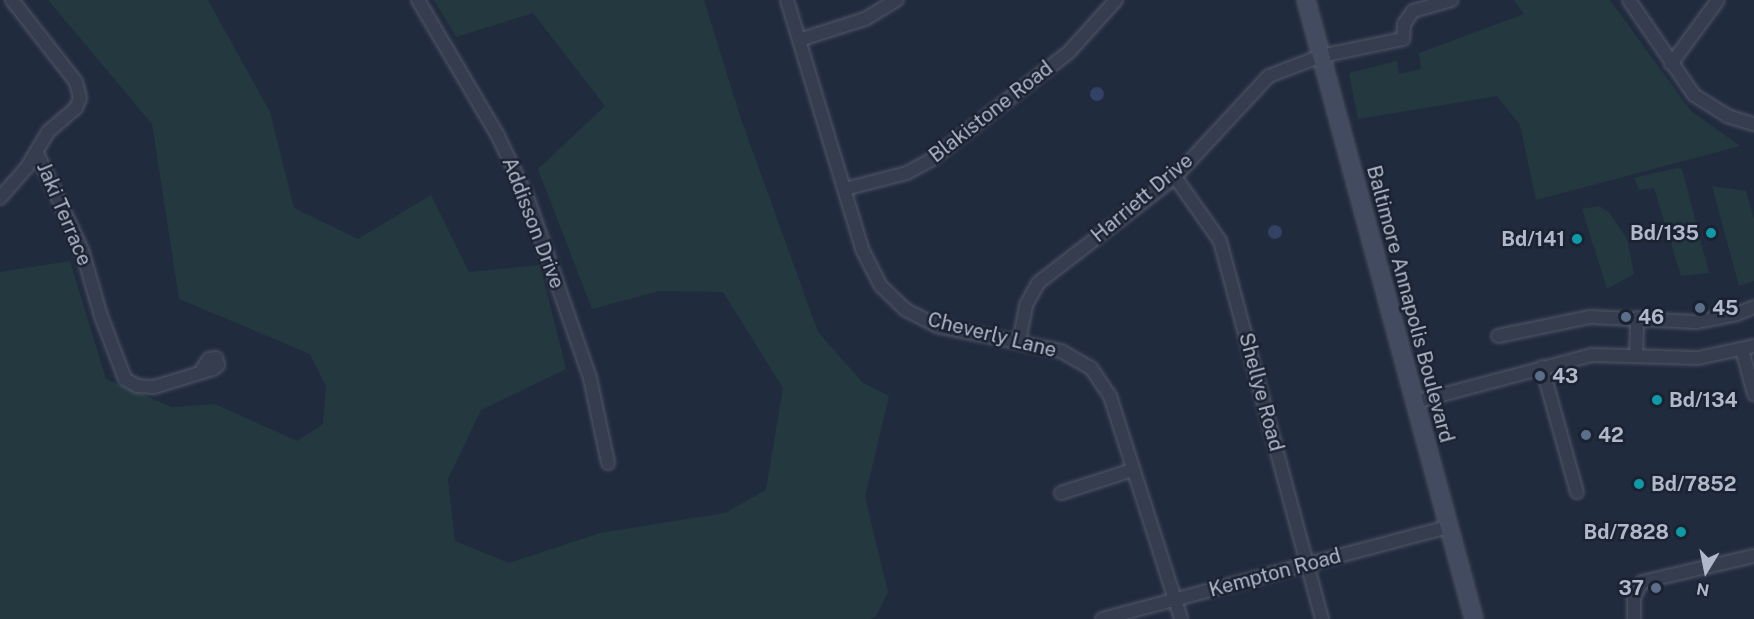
<!DOCTYPE html>
<style>
body{margin:0}
#map{position:relative;width:1754px;height:619px;overflow:hidden;background:#212b3e;font-family:"Public Sans",sans-serif}
div>[style]{position:absolute}
.green>*{inset:0;background:#23393f}
.water>*{inset:0;background:#324164}
.round{border-radius:50%}
.roads{filter:drop-shadow(0 0 2px #515868) drop-shadow(0 0 2px #515868)}
.minor>*{height:12px;margin:-6px;padding:0 6px;transform-origin:6px;border-radius:6px;background:#353d4e}
.secondary>*{height:16px;margin:-8px;padding:0 8px;transform-origin:8px;border-radius:8px;background:#434b61}
.dots>*{width:16px;height:16px;translate:-50% -50%;box-sizing:border-box;border:3px solid #1b2232;border-radius:50%}
span{translate:-50% -50%;white-space:nowrap;text-align:center;line-height:1.15;-webkit-text-stroke:5px #1b2232;paint-order:stroke}
.street-label{font-size:20px;color:#b1b8c9}
.poi-label{font-size:20px;color:#b1b8c9;font-weight:700}
.right{translate:-100% -50%;text-align:right}
.left{translate:0 -50%;text-align:left}
.north{position:absolute;left:1676px;top:541px;width:60px;height:60px;-webkit-text-stroke:4px #1b2232;paint-order:stroke;rotate:190deg;font-size:16px;font-weight:700;line-height:24px;text-align:center;color:#b1b8c9}
.north::after{content:'';display:block;margin:auto;width:21px;height:27px;background:#b1b8c9;clip-path:polygon(50% 0,100% 100%,50% 72%,0 100%)}
</style>
<div id="map">
<div class="green">
<i style="clip-path:polygon(48px 0,208px 0,270px 112px,294px 208px,358px 239px,431px 195px,469px 272px,540px 265px,566px 369px,481px 410px,448px 479px,455px 541px,509px 563px,600px 533px,725px 513px,766px 490px,783px 388px,723px 292px,659px 291px,592px 309px,538px 169px,605px 106px,533px 13px,456px 37px,434px 0,704px 0,741px 119px,818px 332px,863px 383px,889px 396px,865px 497px,888px 592px,876px 616px,871px 619px,0 619px,0 272px,70px 261px,106px 379px,172px 407px,215px 404px,297px 441px,323px 424px,326px 386px,310px 354px,179px 299px,152px 124px)"></i>
<i style="clip-path:polygon(1514px 0,1610px 0,1691px 111px,1740px 146px,1536px 200px,1520px 125px,1497px 96px,1358px 119px,1349px 73px,1397px 61px,1399px 74px,1421px 69px,1419px 53px,1524px 14px)"></i>
<i style="clip-path:polygon(1677px 168px,1682px 169px,1709px 273px,1681px 276px,1654px 188px,1639px 190px,1634px 178px)"></i>
<i style="clip-path:polygon(1712px 186px,1746px 191px,1754px 219px,1754px 281px,1739px 286px)"></i>
<i style="clip-path:polygon(1599px 206px,1609px 212px,1627px 239px,1634px 274px,1607px 289px,1582px 209px)"></i>
</div>
<div class="water">
<i class="round" style="left:1090px;top:87px;width:14px;height:14px"></i>
<i class="round" style="left:1268px;top:225px;width:14px;height:14px"></i>
</div>
<div class="roads">
<div class="minor">
<i style="left:418px;top:0;width:158px;rotate:59.5deg"></i>
<i style="left:498px;top:136px;width:68px;rotate:64.6deg"></i>
<i style="left:527px;top:197px;width:192px;rotate:70.8deg"></i>
<i style="left:590px;top:378px;width:87px;rotate:78deg"></i>
<i style="left:787px;top:0;width:262px;rotate:73.2deg"></i>
<i style="left:863px;top:251px;width:39px;rotate:63deg"></i>
<i style="left:881px;top:286px;width:35px;rotate:44deg"></i>
<i style="left:906px;top:310px;width:35px;rotate:27deg"></i>
<i style="left:937px;top:326px;width:126px;rotate:11.4deg"></i>
<i style="left:1061px;top:351px;width:34px;rotate:30deg"></i>
<i style="left:1091px;top:368px;width:34px;rotate:56deg"></i>
<i style="left:1110px;top:396px;width:234px;rotate:72.3deg"></i>
<i style="left:1629px;top:0;width:115px;rotate:55.6deg"></i>
<i style="left:1694px;top:95px;width:39px;rotate:32deg"></i>
<i style="left:1727px;top:116px;width:28px;rotate:17deg"></i>
<i style="left:799px;top:40px;width:69px;rotate:-17.7deg"></i>
<i style="left:865px;top:19px;width:37px;rotate:-31deg"></i>
<i style="left:1671px;top:64px;width:79px;rotate:-53.7deg"></i>
<i style="left:37px;top:153px;width:107px;rotate:65.1deg"></i>
<i style="left:82px;top:250px;width:69px;rotate:73.9deg"></i>
<i style="left:101px;top:316px;width:67px;rotate:69.1deg"></i>
<i style="left:125px;top:379px;width:14px;rotate:30deg"></i>
<i style="left:137px;top:386px;width:17px;rotate:3deg"></i>
<i style="left:154px;top:387px;width:62px;rotate:-17deg"></i>
<i style="left:213px;top:369px;width:6px;rotate:-39deg"></i>
<i style="left:218px;top:365px;width:7px;rotate:-106deg"></i>
<i style="left:216px;top:358px;width:7px;rotate:172deg"></i>
<i style="left:209px;top:359px;width:12px;rotate:125deg"></i>
<i style="left:1175px;top:177px;width:78px;rotate:54.9deg"></i>
<i style="left:1220px;top:241px;width:392px;rotate:74.9deg"></i>
<i style="left:845px;top:189px;width:64px;rotate:-14.5deg"></i>
<i style="left:907px;top:173px;width:29px;rotate:-29deg"></i>
<i style="left:932px;top:159px;width:174px;rotate:-38deg"></i>
<i style="left:1069px;top:52px;width:70px;rotate:-47.9deg"></i>
<i style="left:0;top:198px;width:41px;rotate:-48.9deg"></i>
<i style="left:27px;top:167px;width:41px;rotate:-59deg"></i>
<i style="left:48px;top:132px;width:37px;rotate:-41deg"></i>
<i style="left:76px;top:108px;width:11px;rotate:-68deg"></i>
<i style="left:80px;top:98px;width:16px;rotate:-104deg"></i>
<i style="left:76px;top:82px;width:104px;rotate:-128deg"></i>
<i style="left:1498px;top:336px;width:94px;rotate:-11.7deg"></i>
<i style="left:1590px;top:317px;width:106px;rotate:2.7deg"></i>
<i style="left:1696px;top:322px;width:42px;rotate:-11deg"></i>
<i style="left:1737px;top:314px;width:18px;rotate:-22deg"></i>
<i style="left:1019px;top:342px;width:38px;rotate:-79deg"></i>
<i style="left:1026px;top:305px;width:25px;rotate:-61deg"></i>
<i style="left:1038px;top:283px;width:173px;rotate:-37.7deg"></i>
<i style="left:1175px;top:177px;width:138px;rotate:-47.1deg"></i>
<i style="left:1269px;top:76px;width:56px;rotate:-21deg"></i>
<i style="left:1321px;top:56px;width:84px;rotate:-11.7deg"></i>
<i style="left:1403px;top:39px;width:15px;rotate:-86deg"></i>
<i style="left:1404px;top:24px;width:16px;rotate:-55deg"></i>
<i style="left:1413px;top:11px;width:40px;rotate:-16deg"></i>
<i style="left:1742px;top:349px;width:47px;rotate:75.1deg"></i>
<i style="left:1636px;top:356px;width:38px;rotate:-88deg"></i>
<i style="left:1542px;top:367px;width:130px;rotate:74.4deg"></i>
<i style="left:1415px;top:402px;width:183px;rotate:-14.9deg"></i>
<i style="left:1592px;top:355px;width:106px;rotate:1.6deg"></i>
<i style="left:1698px;top:358px;width:57px;rotate:-12.1deg"></i>
<i style="left:1061px;top:493px;width:75px;rotate:-17.9deg"></i>
<i style="left:1102px;top:619px;width:358px;rotate:-14.9deg"></i>
<i style="left:1634px;top:619px;width:22px;rotate:-90deg"></i>
<i style="left:1634px;top:597px;width:17px;rotate:-62deg"></i>
<i style="left:1642px;top:582px;width:115px;rotate:-13.1deg"></i>
</div>
<div class="secondary">
<i style="left:1306px;top:0;width:641px;rotate:74.82deg"></i>
</div>
</div>
<div class="dots">
<i style="left:1711px;top:233px;background:#0f9aa8"></i>
<i style="left:1577px;top:239px;background:#0f9aa8"></i>
<i style="left:1700px;top:308px;background:#5c6f8a"></i>
<i style="left:1626px;top:317px;background:#5c6f8a"></i>
<i style="left:1540px;top:376px;background:#5c6f8a"></i>
<i style="left:1657px;top:400px;background:#0f9aa8"></i>
<i style="left:1586px;top:435px;background:#5c6f8a"></i>
<i style="left:1639px;top:484px;background:#0f9aa8"></i>
<i style="left:1681px;top:532px;background:#0f9aa8"></i>
<i style="left:1656px;top:588px;background:#5c6f8a"></i>
</div>
<div class="street-label">
<span style="left:991px;top:112px;rotate:-38deg">Blakistone Road</span>
<span style="left:1142px;top:198px;rotate:-40deg">Harriett Drive</span>
<span style="left:64px;top:214px;rotate:67deg">Jaki Terrace</span>
<span style="left:533px;top:223px;rotate:69deg">Addisson Drive</span>
<span style="left:1410px;top:304px;rotate:75deg">Baltimore Annapolis Boulevard</span>
<span style="left:992px;top:335px;rotate:14deg">Cheverly Lane</span>
<span style="left:1261px;top:392px;rotate:75deg">Shellye Road</span>
<span style="left:1275px;top:573px;rotate:-15deg">Kempton Road</span>
</div>
<div class="poi-label">
<span class="right" style="left:1699px;top:233px">Bd/135</span>
<span class="right" style="left:1565px;top:239px">Bd/141</span>
<span class="left" style="left:1712px;top:308px">45</span>
<span class="left" style="left:1638px;top:317px">46</span>
<span class="left" style="left:1552px;top:376px">43</span>
<span class="left" style="left:1669px;top:400px">Bd/134</span>
<span class="left" style="left:1598px;top:435px">42</span>
<span class="left" style="left:1651px;top:484px">Bd/7852</span>
<span class="right" style="left:1669px;top:532px">Bd/7828</span>
<span class="right" style="left:1644px;top:588px">37</span>
</div>
<div class="north">N</div>
</div>
